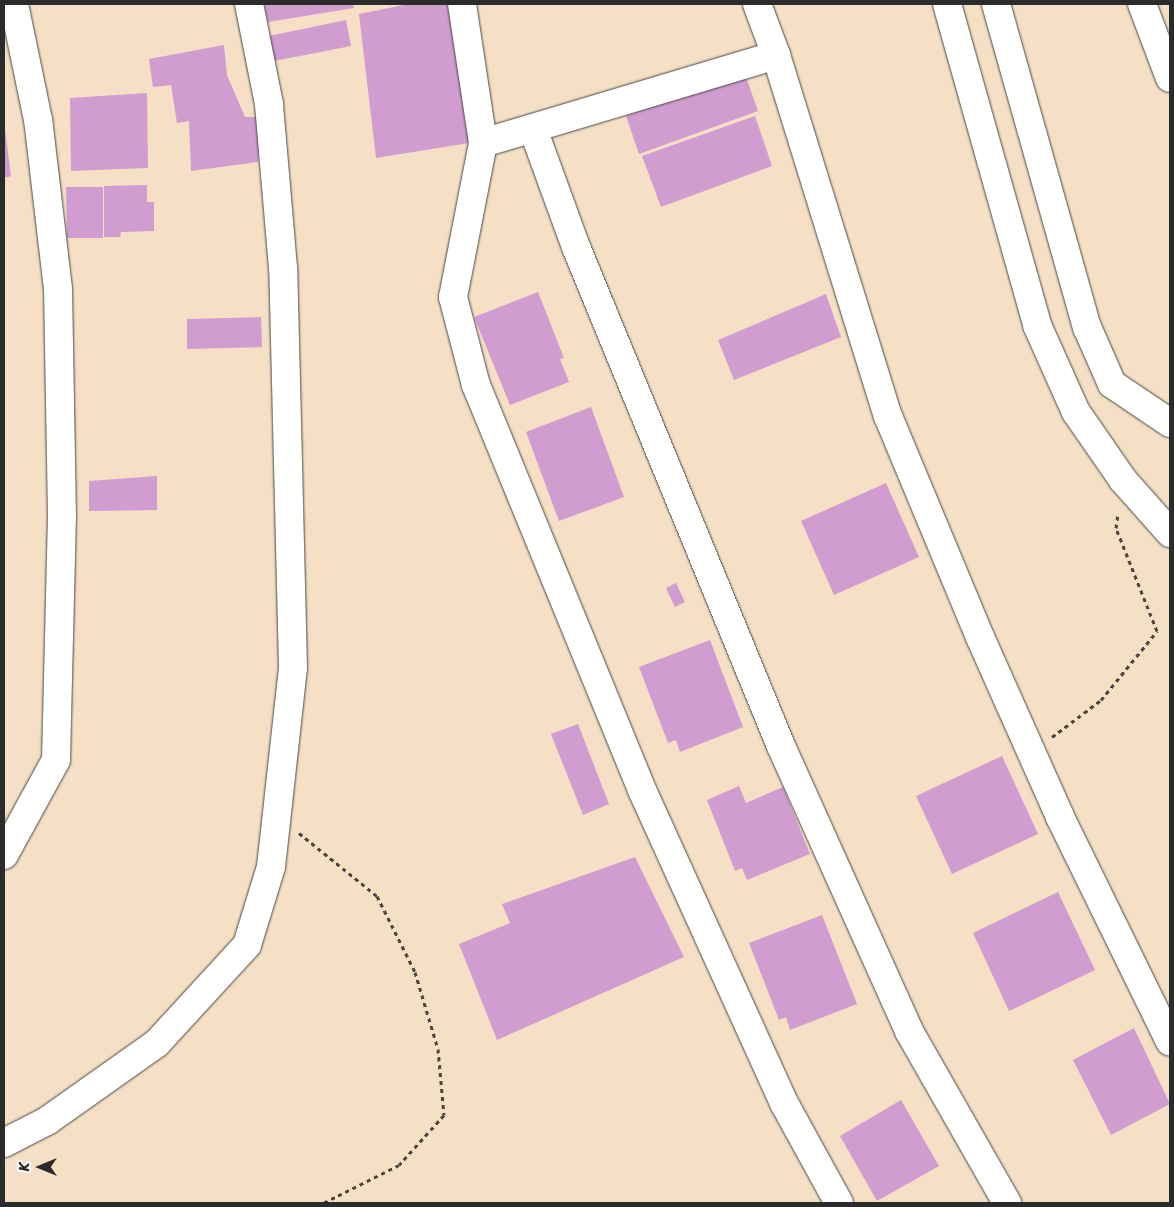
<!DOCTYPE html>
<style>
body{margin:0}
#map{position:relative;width:1174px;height:1207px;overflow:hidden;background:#f5e0c5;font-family:Sriracha,sans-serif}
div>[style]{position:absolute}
.building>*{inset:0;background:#d19cd0}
.path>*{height:3px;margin-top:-1.5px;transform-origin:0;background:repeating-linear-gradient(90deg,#494642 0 4px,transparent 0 8px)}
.roads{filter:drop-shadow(0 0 1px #494642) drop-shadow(0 0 1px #494642)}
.minor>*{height:28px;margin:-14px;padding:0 14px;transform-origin:14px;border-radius:14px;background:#fff}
.major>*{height:28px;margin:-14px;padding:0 14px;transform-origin:14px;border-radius:14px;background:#fff}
.highway>*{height:28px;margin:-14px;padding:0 14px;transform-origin:14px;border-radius:14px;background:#fff}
span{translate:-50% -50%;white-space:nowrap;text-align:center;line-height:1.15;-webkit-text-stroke:4.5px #fff;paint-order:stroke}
.frame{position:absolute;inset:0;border:5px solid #2b2b2b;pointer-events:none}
.north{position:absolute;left:15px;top:1142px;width:50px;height:50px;-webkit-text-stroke:4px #fff;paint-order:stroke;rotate:270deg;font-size:14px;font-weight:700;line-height:20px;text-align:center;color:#2b2b2b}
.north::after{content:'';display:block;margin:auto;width:18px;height:22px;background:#2b2b2b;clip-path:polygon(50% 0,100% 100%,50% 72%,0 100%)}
</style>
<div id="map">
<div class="building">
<i style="clip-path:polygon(264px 4px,353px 4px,354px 8px,268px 22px)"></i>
<i style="clip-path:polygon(409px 4px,453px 4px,469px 143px,376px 158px,359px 14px)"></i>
<i style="clip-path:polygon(346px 20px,351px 46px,269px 62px,264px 37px)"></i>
<i style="clip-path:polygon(224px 45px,227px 75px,245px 117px,261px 117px,258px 162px,191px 171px,189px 121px,177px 123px,171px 85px,153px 87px,149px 59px)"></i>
<i style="clip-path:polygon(745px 74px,758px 111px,639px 154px,626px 116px)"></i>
<i style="clip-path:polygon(147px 93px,148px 168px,71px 171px,70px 98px)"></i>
<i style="clip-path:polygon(755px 116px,772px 166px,661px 207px,642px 156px)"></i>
<i style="clip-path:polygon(4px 122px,11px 176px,4px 178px)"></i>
<i style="clip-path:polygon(147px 185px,147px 202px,154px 202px,154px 231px,121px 232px,120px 237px,104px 237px,104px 186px)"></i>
<i style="clip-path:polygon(66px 187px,103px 187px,103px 238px,67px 238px)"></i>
<i style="clip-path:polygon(538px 292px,564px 358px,560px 359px,569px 382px,510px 405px,474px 317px)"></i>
<i style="clip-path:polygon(826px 294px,841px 337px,734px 380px,718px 340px)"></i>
<i style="clip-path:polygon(261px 317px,262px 347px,187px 349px,187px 319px)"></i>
<i style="clip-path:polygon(591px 407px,624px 497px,559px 521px,526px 432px)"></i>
<i style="clip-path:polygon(157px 476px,157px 510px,89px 511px,89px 481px)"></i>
<i style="clip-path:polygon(886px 483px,919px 557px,834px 595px,801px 521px)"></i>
<i style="clip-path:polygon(676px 583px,685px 602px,675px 607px,666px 588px)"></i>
<i style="clip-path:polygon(710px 640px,743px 727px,680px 752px,676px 740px,668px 743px,639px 667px)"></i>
<i style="clip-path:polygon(578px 724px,609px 804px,583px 815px,551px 734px)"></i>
<i style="clip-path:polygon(1002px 756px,1038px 834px,952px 874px,916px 796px)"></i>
<i style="clip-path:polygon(739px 786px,746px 803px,783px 787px,810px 854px,747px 880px,742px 868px,735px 871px,707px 800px)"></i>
<i style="clip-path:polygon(635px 857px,684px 957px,497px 1040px,459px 944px,510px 923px,502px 904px)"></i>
<i style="clip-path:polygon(1058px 892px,1095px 970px,1009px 1011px,973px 933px)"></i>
<i style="clip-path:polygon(822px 915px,857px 1004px,790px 1030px,786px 1017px,779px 1020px,749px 943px)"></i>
<i style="clip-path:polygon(1134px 1028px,1170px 1104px,1111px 1135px,1073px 1060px)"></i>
<i style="clip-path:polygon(901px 1100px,939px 1166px,877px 1201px,840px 1136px)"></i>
</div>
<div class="path">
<i style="left:1052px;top:737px;width:61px;rotate:-37.1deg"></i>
<i style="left:1101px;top:700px;width:89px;rotate:-50.9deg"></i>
<i style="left:1157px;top:631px;width:111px;rotate:-111.7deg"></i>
<i style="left:1116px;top:528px;width:15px;rotate:-82deg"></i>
<i style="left:299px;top:833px;width:100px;rotate:38.9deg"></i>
<i style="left:377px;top:896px;width:85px;rotate:63.4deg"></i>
<i style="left:415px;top:972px;width:80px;rotate:73.4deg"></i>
<i style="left:438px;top:1049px;width:66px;rotate:84.8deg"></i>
<i style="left:444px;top:1115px;width:67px;rotate:132deg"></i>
<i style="left:399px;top:1165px;width:85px;rotate:153.4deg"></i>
</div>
<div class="roads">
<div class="minor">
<i style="left:462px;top:4px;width:141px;rotate:81.4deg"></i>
<i style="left:483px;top:143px;width:157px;rotate:101deg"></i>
<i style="left:453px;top:297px;width:91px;rotate:75.4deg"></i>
<i style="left:476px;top:385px;width:438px;rotate:67.7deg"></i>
<i style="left:642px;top:790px;width:344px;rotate:65.6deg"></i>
<i style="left:784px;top:1103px;width:114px;rotate:61.2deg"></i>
<i style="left:757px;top:4px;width:54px;rotate:69.6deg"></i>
<i style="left:776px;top:55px;width:378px;rotate:72.8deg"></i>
<i style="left:888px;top:416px;width:239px;rotate:67.4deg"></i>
<i style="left:980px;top:637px;width:197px;rotate:66deg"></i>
<i style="left:1060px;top:817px;width:250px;rotate:63.9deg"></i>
<i style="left:533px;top:129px;width:126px;rotate:70deg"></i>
<i style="left:576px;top:247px;width:539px;rotate:67.67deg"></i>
<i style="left:781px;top:746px;width:312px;rotate:65.8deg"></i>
<i style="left:909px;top:1031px;width:198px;rotate:60.3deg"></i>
<i style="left:483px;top:143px;width:306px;rotate:-16.7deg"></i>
<i style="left:4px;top:855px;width:108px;rotate:-61.3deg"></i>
<i style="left:56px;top:760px;width:243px;rotate:-88.6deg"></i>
<i style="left:62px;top:517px;width:228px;rotate:-91deg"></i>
<i style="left:58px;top:289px;width:170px;rotate:-96.7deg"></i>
<i style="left:38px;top:120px;width:118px;rotate:-101.7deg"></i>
<i style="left:4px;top:1143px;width:48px;rotate:-27.1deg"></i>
<i style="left:47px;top:1121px;width:135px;rotate:-35.3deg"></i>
<i style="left:157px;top:1043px;width:133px;rotate:-47.4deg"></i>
<i style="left:247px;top:945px;width:82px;rotate:-72.9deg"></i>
<i style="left:271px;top:867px;width:200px;rotate:-83.7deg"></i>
<i style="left:293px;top:668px;width:400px;rotate:-91.4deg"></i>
<i style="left:283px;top:268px;width:165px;rotate:-94.9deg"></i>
<i style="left:269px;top:104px;width:102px;rotate:-101.3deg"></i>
</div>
<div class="major">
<i style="left:947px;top:4px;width:333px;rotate:74.3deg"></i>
<i style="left:1037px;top:325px;width:95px;rotate:65.9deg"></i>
<i style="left:1076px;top:412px;width:83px;rotate:55.3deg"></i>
<i style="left:1123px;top:480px;width:71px;rotate:48.4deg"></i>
<i style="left:996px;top:4px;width:336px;rotate:74.3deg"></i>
<i style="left:1087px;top:327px;width:62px;rotate:66.3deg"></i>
<i style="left:1112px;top:384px;width:70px;rotate:33.9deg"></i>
</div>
<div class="highway">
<i style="left:1142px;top:4px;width:79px;rotate:69.3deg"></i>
</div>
</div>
<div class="frame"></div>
<div class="north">K</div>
</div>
